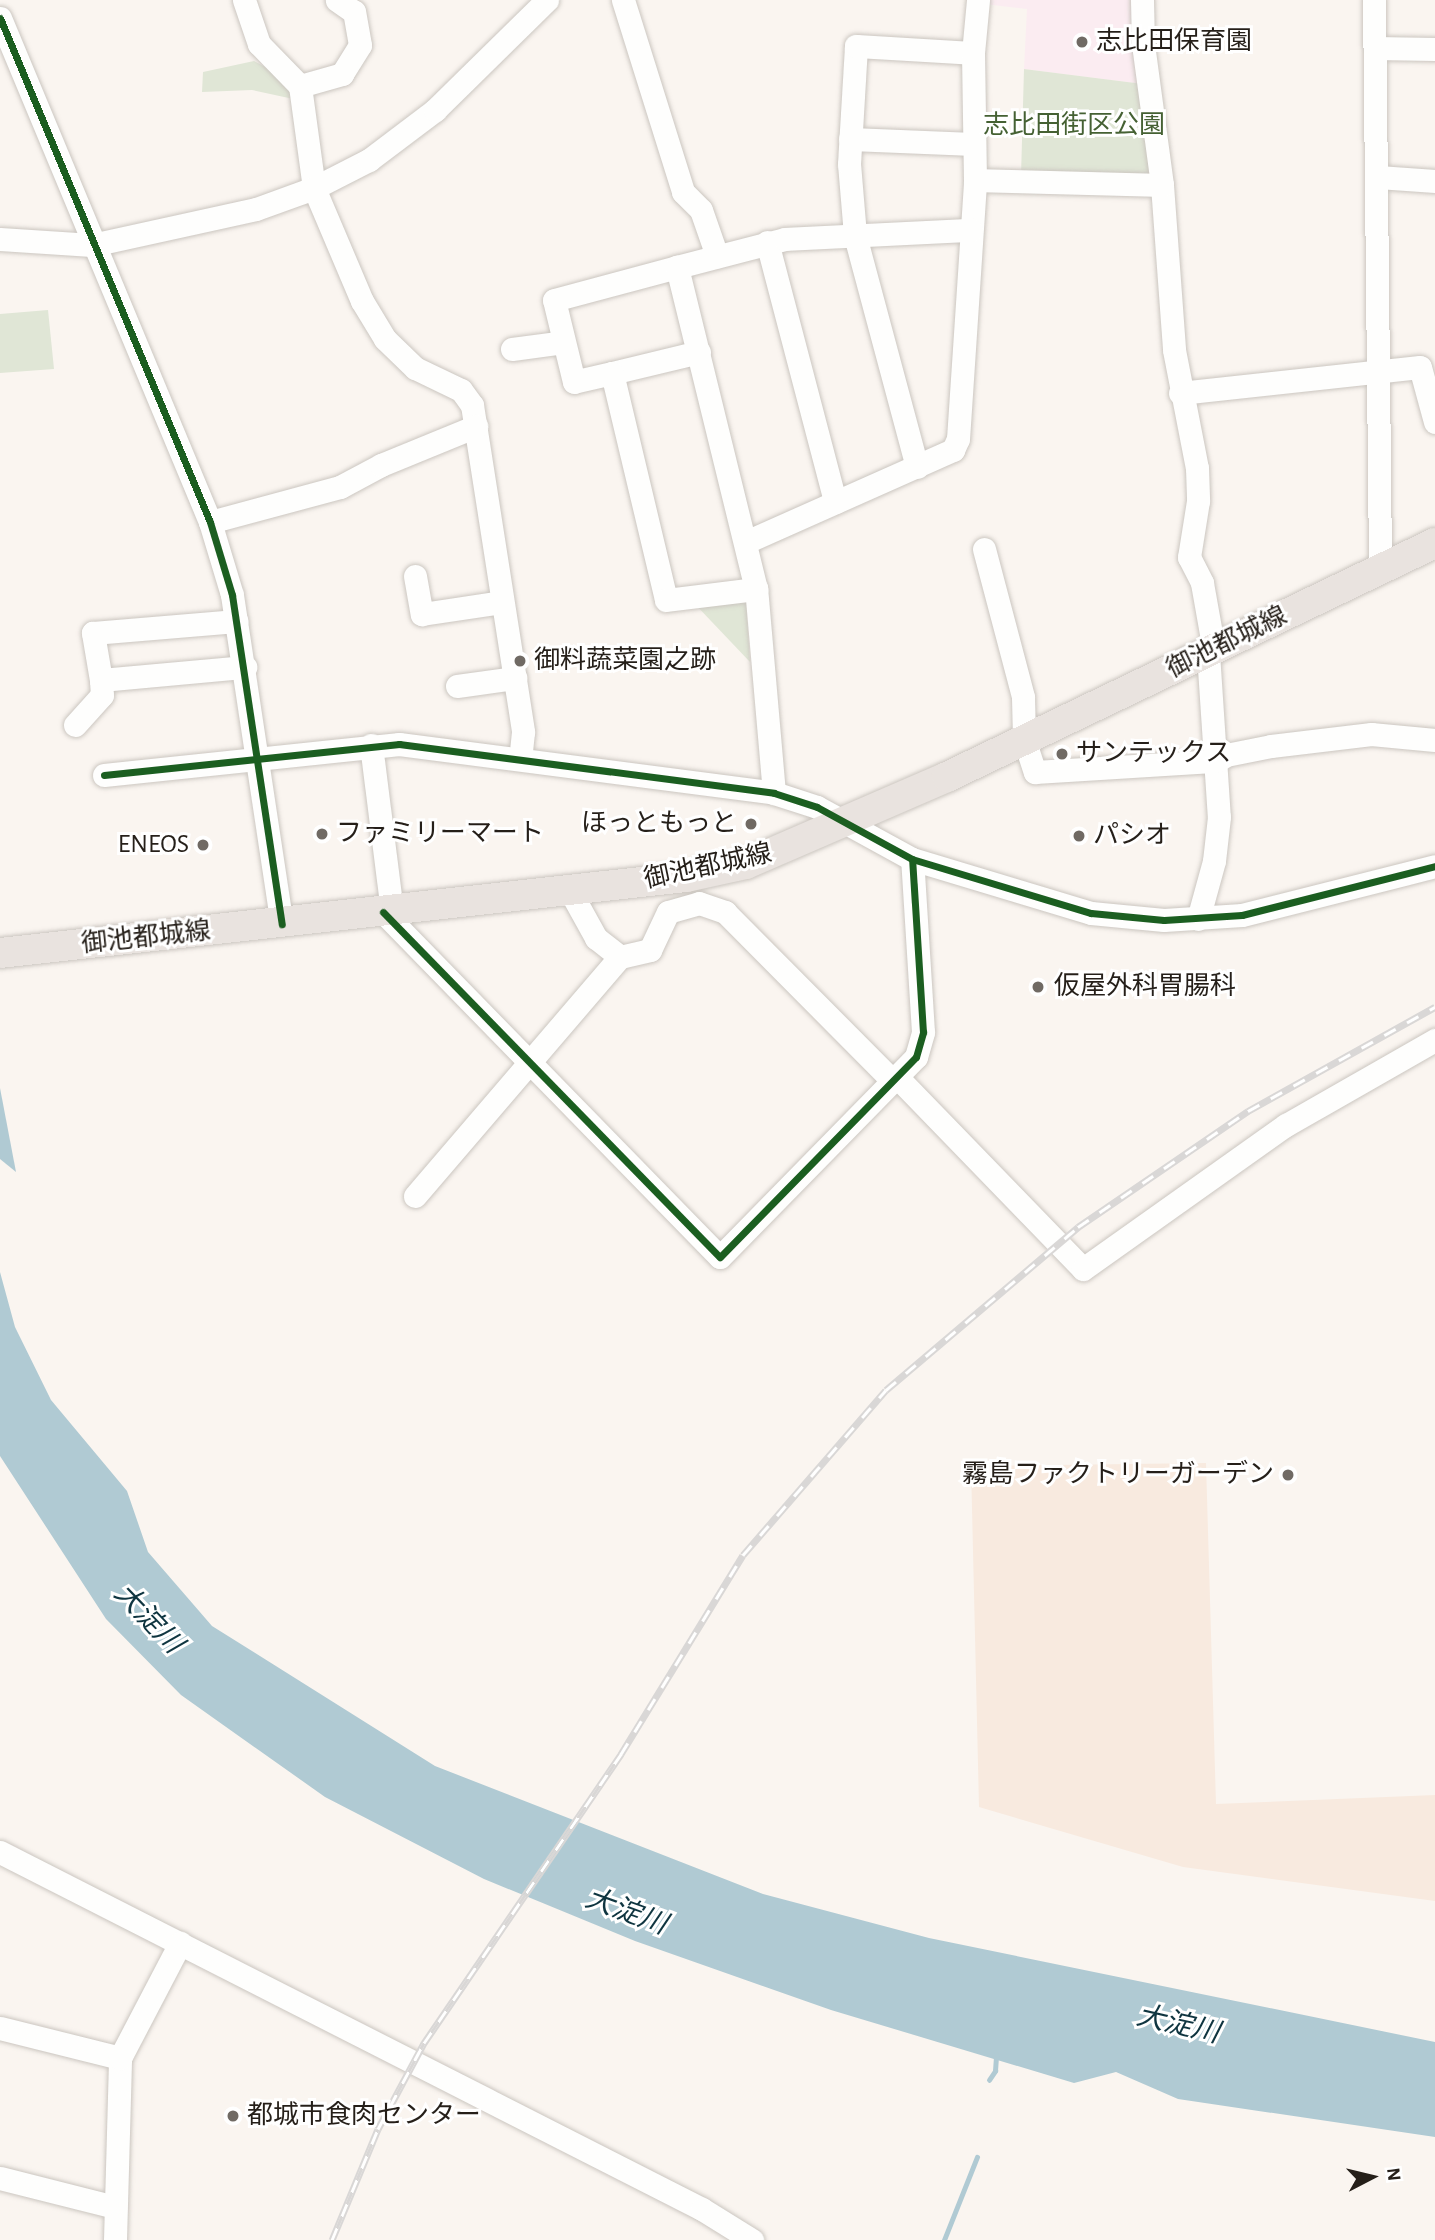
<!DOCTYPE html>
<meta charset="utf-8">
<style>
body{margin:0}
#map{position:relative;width:1435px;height:2240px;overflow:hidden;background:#faf5f0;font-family:"Alegreya Sans","Noto Sans JP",sans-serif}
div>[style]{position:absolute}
.industrial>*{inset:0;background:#f8eadf}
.education>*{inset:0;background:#fbecf1}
.green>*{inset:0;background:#e0e6d6}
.water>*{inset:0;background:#b0cad3}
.stream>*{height:4.5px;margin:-2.25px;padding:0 2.25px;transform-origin:2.25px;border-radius:2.25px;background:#b0cad3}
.roads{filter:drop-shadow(0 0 2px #cbc6c0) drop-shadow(0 0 2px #cbc6c0)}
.minor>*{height:23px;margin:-11.5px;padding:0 11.5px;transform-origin:11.5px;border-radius:11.5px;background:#fefefd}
.major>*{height:30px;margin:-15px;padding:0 15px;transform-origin:15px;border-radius:15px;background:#e9e3df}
.rail>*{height:7px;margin-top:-3.5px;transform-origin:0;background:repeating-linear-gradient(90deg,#fff 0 13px,#d9d7d6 0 26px);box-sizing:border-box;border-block:2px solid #d9d7d6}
.cycleway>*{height:7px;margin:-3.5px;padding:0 3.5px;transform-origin:3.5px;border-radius:3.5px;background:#1b5e20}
.dots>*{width:19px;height:19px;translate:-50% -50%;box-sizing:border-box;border:4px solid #fff;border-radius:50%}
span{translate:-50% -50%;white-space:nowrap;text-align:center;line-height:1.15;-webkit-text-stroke:6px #fff;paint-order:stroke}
.poi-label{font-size:26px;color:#251f19}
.left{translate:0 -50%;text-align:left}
.right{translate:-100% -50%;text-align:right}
.park-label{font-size:26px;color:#456133}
.street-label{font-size:26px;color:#251f19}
.water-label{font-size:28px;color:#0f3540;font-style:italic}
.north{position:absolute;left:1337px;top:2142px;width:70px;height:70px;-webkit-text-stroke:5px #fff;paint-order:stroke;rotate:83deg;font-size:19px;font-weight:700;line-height:28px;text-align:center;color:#251f19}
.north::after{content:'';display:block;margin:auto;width:24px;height:32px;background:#251f19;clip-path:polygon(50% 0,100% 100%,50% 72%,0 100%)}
</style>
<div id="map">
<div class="industrial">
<i style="clip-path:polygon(1206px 1463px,1216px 1804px,1435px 1795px,1435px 1901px,1183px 1867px,979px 1807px,971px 1466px)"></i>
</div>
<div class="education">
<i style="clip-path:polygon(984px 0,1137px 0,1143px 84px,1024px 69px,1027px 9px,984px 4px)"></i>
</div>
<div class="green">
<i style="clip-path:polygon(254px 61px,286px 78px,298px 100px,252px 90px,202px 92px,203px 72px)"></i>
<i style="clip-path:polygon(1024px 69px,1143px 84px,1157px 175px,1021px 176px)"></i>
<i style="clip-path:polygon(48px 310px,54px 369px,0 373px,0 314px)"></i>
<i style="clip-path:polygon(746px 599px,750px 662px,692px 601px)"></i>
</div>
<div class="water">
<i style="clip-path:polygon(0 1088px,16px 1172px,0 1159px)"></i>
<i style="clip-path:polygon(0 1272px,15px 1327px,51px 1400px,127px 1491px,148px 1552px,212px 1626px,435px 1766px,763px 1894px,929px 1938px,1435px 2042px,1435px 2137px,1178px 2099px,1116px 2072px,1074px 2083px,831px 2010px,635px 1941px,484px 1879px,325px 1797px,181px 1695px,106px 1619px,0 1456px)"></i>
</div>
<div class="stream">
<i style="left:989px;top:2080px;width:11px;rotate:-56deg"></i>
<i style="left:995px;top:2071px;width:16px;rotate:-86deg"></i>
<i style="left:944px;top:2240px;width:89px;rotate:-68.3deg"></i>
</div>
<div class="roads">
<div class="minor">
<i style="left:244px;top:0;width:46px;rotate:71.2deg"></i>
<i style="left:259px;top:44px;width:59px;rotate:45.7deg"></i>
<i style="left:300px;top:86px;width:103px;rotate:82.2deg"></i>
<i style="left:314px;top:188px;width:123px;rotate:67deg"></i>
<i style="left:362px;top:301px;width:44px;rotate:58.8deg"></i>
<i style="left:385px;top:339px;width:42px;rotate:44deg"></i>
<i style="left:415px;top:368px;width:51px;rotate:25.6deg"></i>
<i style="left:461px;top:390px;width:19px;rotate:54deg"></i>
<i style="left:472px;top:405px;width:331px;rotate:81.1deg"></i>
<i style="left:523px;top:732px;width:27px;rotate:96deg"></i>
<i style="left:623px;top:0;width:201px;rotate:72.6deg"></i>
<i style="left:683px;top:192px;width:25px;rotate:45deg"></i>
<i style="left:701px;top:210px;width:49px;rotate:70.8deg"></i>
<i style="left:1142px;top:0;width:44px;rotate:88.7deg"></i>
<i style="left:1143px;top:44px;width:142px;rotate:82.3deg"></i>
<i style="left:1162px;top:185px;width:165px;rotate:85.8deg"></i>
<i style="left:1174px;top:350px;width:120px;rotate:79deg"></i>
<i style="left:1197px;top:468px;width:33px;rotate:88deg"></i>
<i style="left:1198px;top:501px;width:57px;rotate:99.1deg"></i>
<i style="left:1189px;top:557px;width:29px;rotate:63deg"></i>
<i style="left:1202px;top:583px;width:57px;rotate:79.9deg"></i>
<i style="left:1212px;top:639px;width:15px;rotate:106deg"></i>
<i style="left:1208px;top:653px;width:164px;rotate:86.2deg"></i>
<i style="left:1219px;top:817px;width:44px;rotate:96.5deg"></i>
<i style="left:1214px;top:861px;width:60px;rotate:105.4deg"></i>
<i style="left:1374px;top:0;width:568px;rotate:89.39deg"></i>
<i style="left:0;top:18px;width:546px;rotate:67.38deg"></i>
<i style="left:210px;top:522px;width:76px;rotate:73.2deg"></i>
<i style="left:232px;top:595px;width:333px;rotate:81.4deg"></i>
<i style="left:1375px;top:48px;width:60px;rotate:1deg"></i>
<i style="left:300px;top:86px;width:44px;rotate:-15.9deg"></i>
<i style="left:342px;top:74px;width:34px;rotate:-58deg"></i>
<i style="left:360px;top:45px;width:34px;rotate:-100deg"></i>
<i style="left:354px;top:12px;width:21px;rotate:-145deg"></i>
<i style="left:850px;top:139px;width:124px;rotate:2.3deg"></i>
<i style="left:1378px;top:177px;width:57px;rotate:4deg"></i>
<i style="left:975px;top:180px;width:187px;rotate:1.5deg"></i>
<i style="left:0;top:239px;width:92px;rotate:3.7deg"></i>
<i style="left:92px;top:245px;width:168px;rotate:-12.4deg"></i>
<i style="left:256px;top:209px;width:62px;rotate:-19.9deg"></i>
<i style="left:314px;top:188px;width:62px;rotate:-27deg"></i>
<i style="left:369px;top:160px;width:83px;rotate:-37.1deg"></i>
<i style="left:435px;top:110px;width:157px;rotate:-44.5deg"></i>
<i style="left:767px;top:242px;width:269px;rotate:75.3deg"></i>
<i style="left:512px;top:349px;width:52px;rotate:-7.7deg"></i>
<i style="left:699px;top:352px;width:89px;rotate:166.4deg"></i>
<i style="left:612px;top:373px;width:233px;rotate:76.6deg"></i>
<i style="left:666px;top:600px;width:91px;rotate:-7deg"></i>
<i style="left:612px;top:373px;width:39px;rotate:167deg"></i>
<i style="left:574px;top:382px;width:84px;rotate:-103.7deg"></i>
<i style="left:554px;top:300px;width:127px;rotate:-15deg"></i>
<i style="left:1180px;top:393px;width:241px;rotate:-6.2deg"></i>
<i style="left:1420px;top:367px;width:57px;rotate:74.7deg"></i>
<i style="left:917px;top:467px;width:240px;rotate:-105deg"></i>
<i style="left:855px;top:235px;width:71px;rotate:-94.8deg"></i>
<i style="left:849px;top:164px;width:118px;rotate:-86.6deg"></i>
<i style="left:856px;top:46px;width:117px;rotate:3.4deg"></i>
<i style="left:210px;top:522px;width:135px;rotate:-15.1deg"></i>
<i style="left:340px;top:487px;width:47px;rotate:-28.2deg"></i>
<i style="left:381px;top:465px;width:103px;rotate:-22.3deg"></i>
<i style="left:746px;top:542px;width:227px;rotate:-24deg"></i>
<i style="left:953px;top:450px;width:12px;rotate:-66deg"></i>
<i style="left:958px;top:439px;width:260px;rotate:-86.2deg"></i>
<i style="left:975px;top:180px;width:127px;rotate:-90.9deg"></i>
<i style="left:973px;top:53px;width:53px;rotate:-84.6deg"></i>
<i style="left:984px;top:549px;width:153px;rotate:75.2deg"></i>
<i style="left:1023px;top:697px;width:42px;rotate:88.6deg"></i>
<i style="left:1024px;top:739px;width:35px;rotate:72deg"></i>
<i style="left:1035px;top:772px;width:182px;rotate:-3.5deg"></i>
<i style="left:1217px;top:761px;width:11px;rotate:-34deg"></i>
<i style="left:1226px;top:755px;width:46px;rotate:-11.3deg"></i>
<i style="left:1271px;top:746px;width:101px;rotate:-6.8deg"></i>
<i style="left:1371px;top:734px;width:64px;rotate:5.4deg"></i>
<i style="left:415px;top:576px;width:39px;rotate:80deg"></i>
<i style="left:422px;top:614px;width:80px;rotate:-8.6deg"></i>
<i style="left:101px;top:680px;width:48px;rotate:-99.7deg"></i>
<i style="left:93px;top:633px;width:144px;rotate:-4.8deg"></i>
<i style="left:457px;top:686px;width:59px;rotate:-7.9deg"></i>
<i style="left:75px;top:725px;width:40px;rotate:-48deg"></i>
<i style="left:102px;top:695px;width:15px;rotate:-94deg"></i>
<i style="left:101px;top:680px;width:145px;rotate:-5.2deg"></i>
<i style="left:371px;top:745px;width:167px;rotate:82.8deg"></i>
<i style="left:104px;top:775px;width:297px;rotate:-6deg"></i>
<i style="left:399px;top:744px;width:378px;rotate:7.4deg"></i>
<i style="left:774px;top:793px;width:45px;rotate:18deg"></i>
<i style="left:817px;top:807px;width:108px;rotate:28.7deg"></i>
<i style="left:912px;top:859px;width:187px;rotate:16.8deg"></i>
<i style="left:1091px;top:913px;width:73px;rotate:5.5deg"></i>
<i style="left:1164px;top:920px;width:78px;rotate:-3.7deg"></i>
<i style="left:1242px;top:915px;width:199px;rotate:-14.2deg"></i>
<i style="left:774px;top:793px;width:205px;rotate:-95deg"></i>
<i style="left:756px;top:589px;width:332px;rotate:-103.8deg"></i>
<i style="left:677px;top:267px;width:112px;rotate:-14.5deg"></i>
<i style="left:785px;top:239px;width:186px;rotate:-2.8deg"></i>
<i style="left:570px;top:891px;width:54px;rotate:61deg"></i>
<i style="left:596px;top:938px;width:31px;rotate:38deg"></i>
<i style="left:383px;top:912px;width:482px;rotate:45.7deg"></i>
<i style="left:720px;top:1257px;width:280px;rotate:-45.6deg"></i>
<i style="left:916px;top:1057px;width:26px;rotate:-74deg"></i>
<i style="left:923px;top:1032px;width:173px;rotate:-93.6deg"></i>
<i style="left:897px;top:1077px;width:267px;rotate:45.9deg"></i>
<i style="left:1083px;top:1269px;width:249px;rotate:-35.4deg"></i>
<i style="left:1286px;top:1125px;width:172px;rotate:-29.7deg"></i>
<i style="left:415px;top:1196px;width:315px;rotate:-49.4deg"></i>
<i style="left:620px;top:957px;width:31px;rotate:-13deg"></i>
<i style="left:650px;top:950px;width:42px;rotate:-64.7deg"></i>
<i style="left:668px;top:912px;width:32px;rotate:-16deg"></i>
<i style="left:699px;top:903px;width:28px;rotate:19deg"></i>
<i style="left:725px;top:912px;width:238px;rotate:45.2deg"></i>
<i style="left:0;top:1852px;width:788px;rotate:26.96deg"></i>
<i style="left:702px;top:2209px;width:59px;rotate:31.8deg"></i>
<i style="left:0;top:2028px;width:124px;rotate:14deg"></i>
<i style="left:0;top:2178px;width:119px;rotate:14.2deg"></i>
<i style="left:115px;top:2240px;width:182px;rotate:-88.4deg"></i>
<i style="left:120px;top:2058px;width:130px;rotate:-62.4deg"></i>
</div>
<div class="major">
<i style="left:0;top:953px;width:690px;rotate:-6.32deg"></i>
<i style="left:686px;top:877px;width:61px;rotate:-12.2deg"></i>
<i style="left:746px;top:864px;width:219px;rotate:-23.4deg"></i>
<i style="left:947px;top:777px;width:541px;rotate:-25.62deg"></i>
</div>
</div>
<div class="rail">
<i style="left:332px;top:2240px;width:120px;rotate:-67.5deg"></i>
<i style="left:378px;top:2129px;width:98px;rotate:-61.9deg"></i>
<i style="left:424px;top:2043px;width:350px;rotate:-55.7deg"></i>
<i style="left:621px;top:1754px;width:233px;rotate:-58.5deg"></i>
<i style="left:743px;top:1555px;width:218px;rotate:-49.1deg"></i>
<i style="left:886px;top:1390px;width:252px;rotate:-40.3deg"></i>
<i style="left:1078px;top:1227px;width:206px;rotate:-34.3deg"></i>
<i style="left:1248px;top:1111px;width:214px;rotate:-29.1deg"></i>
</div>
<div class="cycleway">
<i style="left:0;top:18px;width:546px;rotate:67.38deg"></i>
<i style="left:210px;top:522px;width:76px;rotate:73.2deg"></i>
<i style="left:232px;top:595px;width:333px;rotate:81.4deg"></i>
<i style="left:104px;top:775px;width:297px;rotate:-6deg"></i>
<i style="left:399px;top:744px;width:378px;rotate:7.4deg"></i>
<i style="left:774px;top:793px;width:45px;rotate:18deg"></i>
<i style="left:817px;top:807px;width:108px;rotate:28.7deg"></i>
<i style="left:912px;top:859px;width:187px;rotate:16.8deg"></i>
<i style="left:1091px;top:913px;width:73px;rotate:5.5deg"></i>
<i style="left:1164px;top:920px;width:78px;rotate:-3.7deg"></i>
<i style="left:1242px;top:915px;width:199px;rotate:-14.2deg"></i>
<i style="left:383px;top:912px;width:482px;rotate:45.7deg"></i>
<i style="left:720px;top:1257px;width:280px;rotate:-45.6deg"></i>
<i style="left:916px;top:1057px;width:26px;rotate:-74deg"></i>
<i style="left:923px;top:1032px;width:173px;rotate:-93.6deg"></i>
</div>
<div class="dots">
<i style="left:1082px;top:42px;background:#706a64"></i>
<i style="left:520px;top:661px;background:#706a64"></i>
<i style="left:1062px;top:754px;background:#706a64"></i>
<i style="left:751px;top:824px;background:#706a64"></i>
<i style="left:322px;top:834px;background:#706a64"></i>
<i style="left:1079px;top:836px;background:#706a64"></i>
<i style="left:203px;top:845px;background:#706a64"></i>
<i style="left:1038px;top:987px;background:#706a64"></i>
<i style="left:1288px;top:1475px;background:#706a64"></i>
<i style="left:233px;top:2116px;background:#706a64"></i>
</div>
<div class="poi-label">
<span class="left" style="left:1096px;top:42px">志比田保育園</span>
<span class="left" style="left:534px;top:661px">御料蔬菜園之跡</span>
<span class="left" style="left:1076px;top:754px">サンテックス</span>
<span class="right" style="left:737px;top:824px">ほっともっと</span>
<span class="left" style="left:336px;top:834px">ファミリーマート</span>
<span class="left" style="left:1093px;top:836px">パシオ</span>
<span class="right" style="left:189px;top:845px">ENEOS</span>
<span class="left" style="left:1054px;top:987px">仮屋外科胃腸科</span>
<span class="right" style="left:1274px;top:1475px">霧島ファクトリーガーデン</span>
<span class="left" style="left:247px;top:2116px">都城市食肉センター</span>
</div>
<div class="park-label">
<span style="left:1074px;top:126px">志比田街区公園</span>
</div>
<div class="street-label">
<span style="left:1227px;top:643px;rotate:-26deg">御池都城線</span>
<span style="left:708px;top:867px;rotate:-12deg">御池都城線</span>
<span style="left:146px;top:938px;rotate:-6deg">御池都城線</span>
</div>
<div class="water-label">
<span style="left:148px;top:1619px;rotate:46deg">大淀川</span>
<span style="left:626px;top:1912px;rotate:20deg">大淀川</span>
<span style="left:1178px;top:2025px;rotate:13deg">大淀川</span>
</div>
<div class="north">N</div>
</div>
